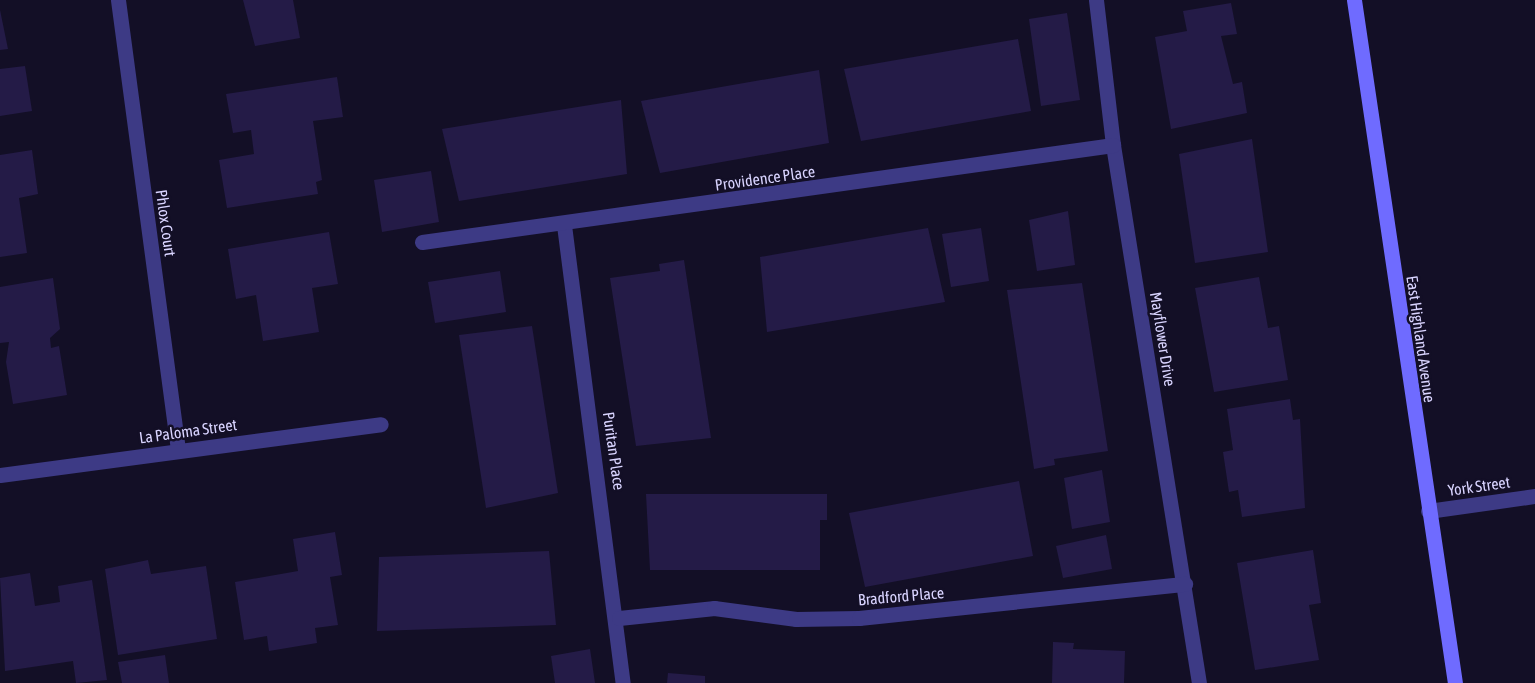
<!DOCTYPE html>
<style>
body{margin:0}
#map{position:relative;width:1535px;height:683px;overflow:hidden;background:#130f26;font-family:"Asap Condensed",sans-serif}
div>[style]{position:absolute}
.building>*{inset:0;background:#241b47}
.street>*{height:15px;margin:-7.5px;padding:0 7.5px;transform-origin:7.5px;border-radius:7.5px;background:#3d3a85}
.secondary>*{height:15px;margin:-7.5px;padding:0 7.5px;transform-origin:7.5px;border-radius:7.5px;background:#6f6bff}
span{translate:-50% -50%;white-space:nowrap;text-align:center;line-height:1.15;-webkit-text-stroke:5px #130f26;paint-order:stroke}
.street-label{font-size:16px;color:#d9d4ff}
</style>
<div id="map">
<div class="building">
<i style="clip-path:polygon(243px 0,293px 0,300px 38px,255px 46px)"></i>
<i style="clip-path:polygon(1231px 3px,1237px 34px,1221px 36px,1233px 84px,1242px 82px,1247px 113px,1171px 129px,1155px 37px,1187px 31px,1183px 11px)"></i>
<i style="clip-path:polygon(0 10px,8px 49px,0 50px)"></i>
<i style="clip-path:polygon(1067px 13px,1080px 100px,1041px 106px,1029px 19px)"></i>
<i style="clip-path:polygon(1018px 39px,1031px 111px,861px 141px,844px 69px)"></i>
<i style="clip-path:polygon(25px 66px,32px 111px,0 116px,0 69px)"></i>
<i style="clip-path:polygon(819px 70px,829px 143px,660px 173px,641px 101px)"></i>
<i style="clip-path:polygon(337px 77px,343px 117px,313px 121px,322px 180px,316px 182px,318px 194px,227px 208px,219px 160px,254px 154px,251px 130px,233px 133px,226px 94px)"></i>
<i style="clip-path:polygon(621px 100px,627px 174px,459px 201px,442px 129px)"></i>
<i style="clip-path:polygon(1252px 139px,1268px 252px,1195px 263px,1179px 154px)"></i>
<i style="clip-path:polygon(32px 150px,38px 194px,19px 198px,27px 253px,0 257px,0 155px)"></i>
<i style="clip-path:polygon(431px 171px,439px 222px,382px 232px,374px 180px)"></i>
<i style="clip-path:polygon(1068px 211px,1075px 265px,1037px 271px,1029px 220px)"></i>
<i style="clip-path:polygon(928px 228px,945px 302px,767px 332px,760px 257px)"></i>
<i style="clip-path:polygon(981px 228px,989px 281px,951px 287px,942px 234px)"></i>
<i style="clip-path:polygon(329px 232px,338px 284px,312px 288px,319px 332px,263px 341px,256px 295px,236px 299px,228px 249px)"></i>
<i style="clip-path:polygon(684px 260px,711px 438px,636px 446px,610px 278px,660px 271px,659px 264px)"></i>
<i style="clip-path:polygon(500px 271px,506px 312px,435px 323px,428px 282px)"></i>
<i style="clip-path:polygon(1259px 277px,1268px 328px,1279px 326px,1288px 380px,1214px 392px,1195px 288px)"></i>
<i style="clip-path:polygon(53px 278px,60px 329px,50px 338px,51px 348px,59px 346px,67px 395px,13px 404px,6px 362px,9px 342px,0 343px,0 287px)"></i>
<i style="clip-path:polygon(1082px 283px,1108px 451px,1054px 459px,1055px 465px,1034px 469px,1007px 290px)"></i>
<i style="clip-path:polygon(532px 326px,558px 493px,486px 508px,459px 335px)"></i>
<i style="clip-path:polygon(1290px 399px,1293px 420px,1300px 419px,1305px 508px,1242px 517px,1238px 490px,1229px 492px,1223px 452px,1233px 450px,1227px 409px)"></i>
<i style="clip-path:polygon(1102px 470px,1110px 522px,1072px 529px,1064px 478px)"></i>
<i style="clip-path:polygon(1019px 481px,1033px 556px,865px 587px,849px 513px)"></i>
<i style="clip-path:polygon(646px 494px,827px 494px,827px 520px,820px 520px,820px 570px,650px 570px)"></i>
<i style="clip-path:polygon(335px 532px,342px 575px,330px 577px,338px 625px,315px 628px,317px 643px,269px 651px,267px 636px,244px 640px,235px 582px,298px 571px,293px 539px)"></i>
<i style="clip-path:polygon(1106px 535px,1112px 569px,1063px 578px,1056px 546px)"></i>
<i style="clip-path:polygon(1313px 550px,1321px 603px,1309px 605px,1319px 660px,1255px 670px,1237px 563px)"></i>
<i style="clip-path:polygon(549px 551px,556px 625px,377px 631px,379px 557px)"></i>
<i style="clip-path:polygon(148px 560px,151px 574px,206px 566px,217px 639px,118px 655px,105px 569px)"></i>
<i style="clip-path:polygon(30px 573px,35px 606px,60px 602px,58px 586px,92px 580px,107px 680px,76px 683px,73px 661px,5px 671px,0 578px)"></i>
<i style="clip-path:polygon(1053px 642px,1074px 643px,1073px 649px,1125px 651px,1124px 683px,1052px 683px)"></i>
<i style="clip-path:polygon(590px 649px,595px 683px,555px 683px,551px 656px)"></i>
<i style="clip-path:polygon(165px 655px,169px 683px,122px 683px,118px 662px)"></i>
<i style="clip-path:polygon(668px 673px,705px 676px,705px 683px,667px 683px)"></i>
</div>
<div class="street">
<i style="left:118px;top:0;width:454px;rotate:82.4deg"></i>
<i style="left:1096px;top:0;width:146px;rotate:83.3deg"></i>
<i style="left:1113px;top:145px;width:545px;rotate:80.92deg"></i>
<i style="left:564px;top:225px;width:462px;rotate:82.7deg"></i>
<i style="left:422px;top:242px;width:698px;rotate:-7.99deg"></i>
<i style="left:0;top:475px;width:384px;rotate:-7.6deg"></i>
<i style="left:1428px;top:511px;width:108px;rotate:-8deg"></i>
<i style="left:619px;top:618px;width:96px;rotate:-6deg"></i>
<i style="left:714px;top:608px;width:83px;rotate:7.6deg"></i>
<i style="left:796px;top:619px;width:63px;rotate:-0.9deg"></i>
<i style="left:859px;top:618px;width:328px;rotate:-6deg"></i>
</div>
<div class="secondary">
<i style="left:1354px;top:0;width:690px;rotate:81.59deg"></i>
</div>
<div class="street-label">
<span style="left:765px;top:178px;rotate:-8deg">Providence Place</span>
<span style="left:166px;top:223px;rotate:82deg">Phlox Court</span>
<span style="left:1163px;top:339px;rotate:81deg">Mayflower Drive</span>
<span style="left:1421px;top:339px;rotate:82deg">East Highland Avenue</span>
<span style="left:188px;top:431px;rotate:-8deg">La Paloma Street</span>
<span style="left:614px;top:451px;rotate:82deg">Puritan Place</span>
<span style="left:1479px;top:486px;rotate:-8deg">York Street</span>
<span style="left:901px;top:596px;rotate:-5deg">Bradford Place</span>
</div>
</div>
